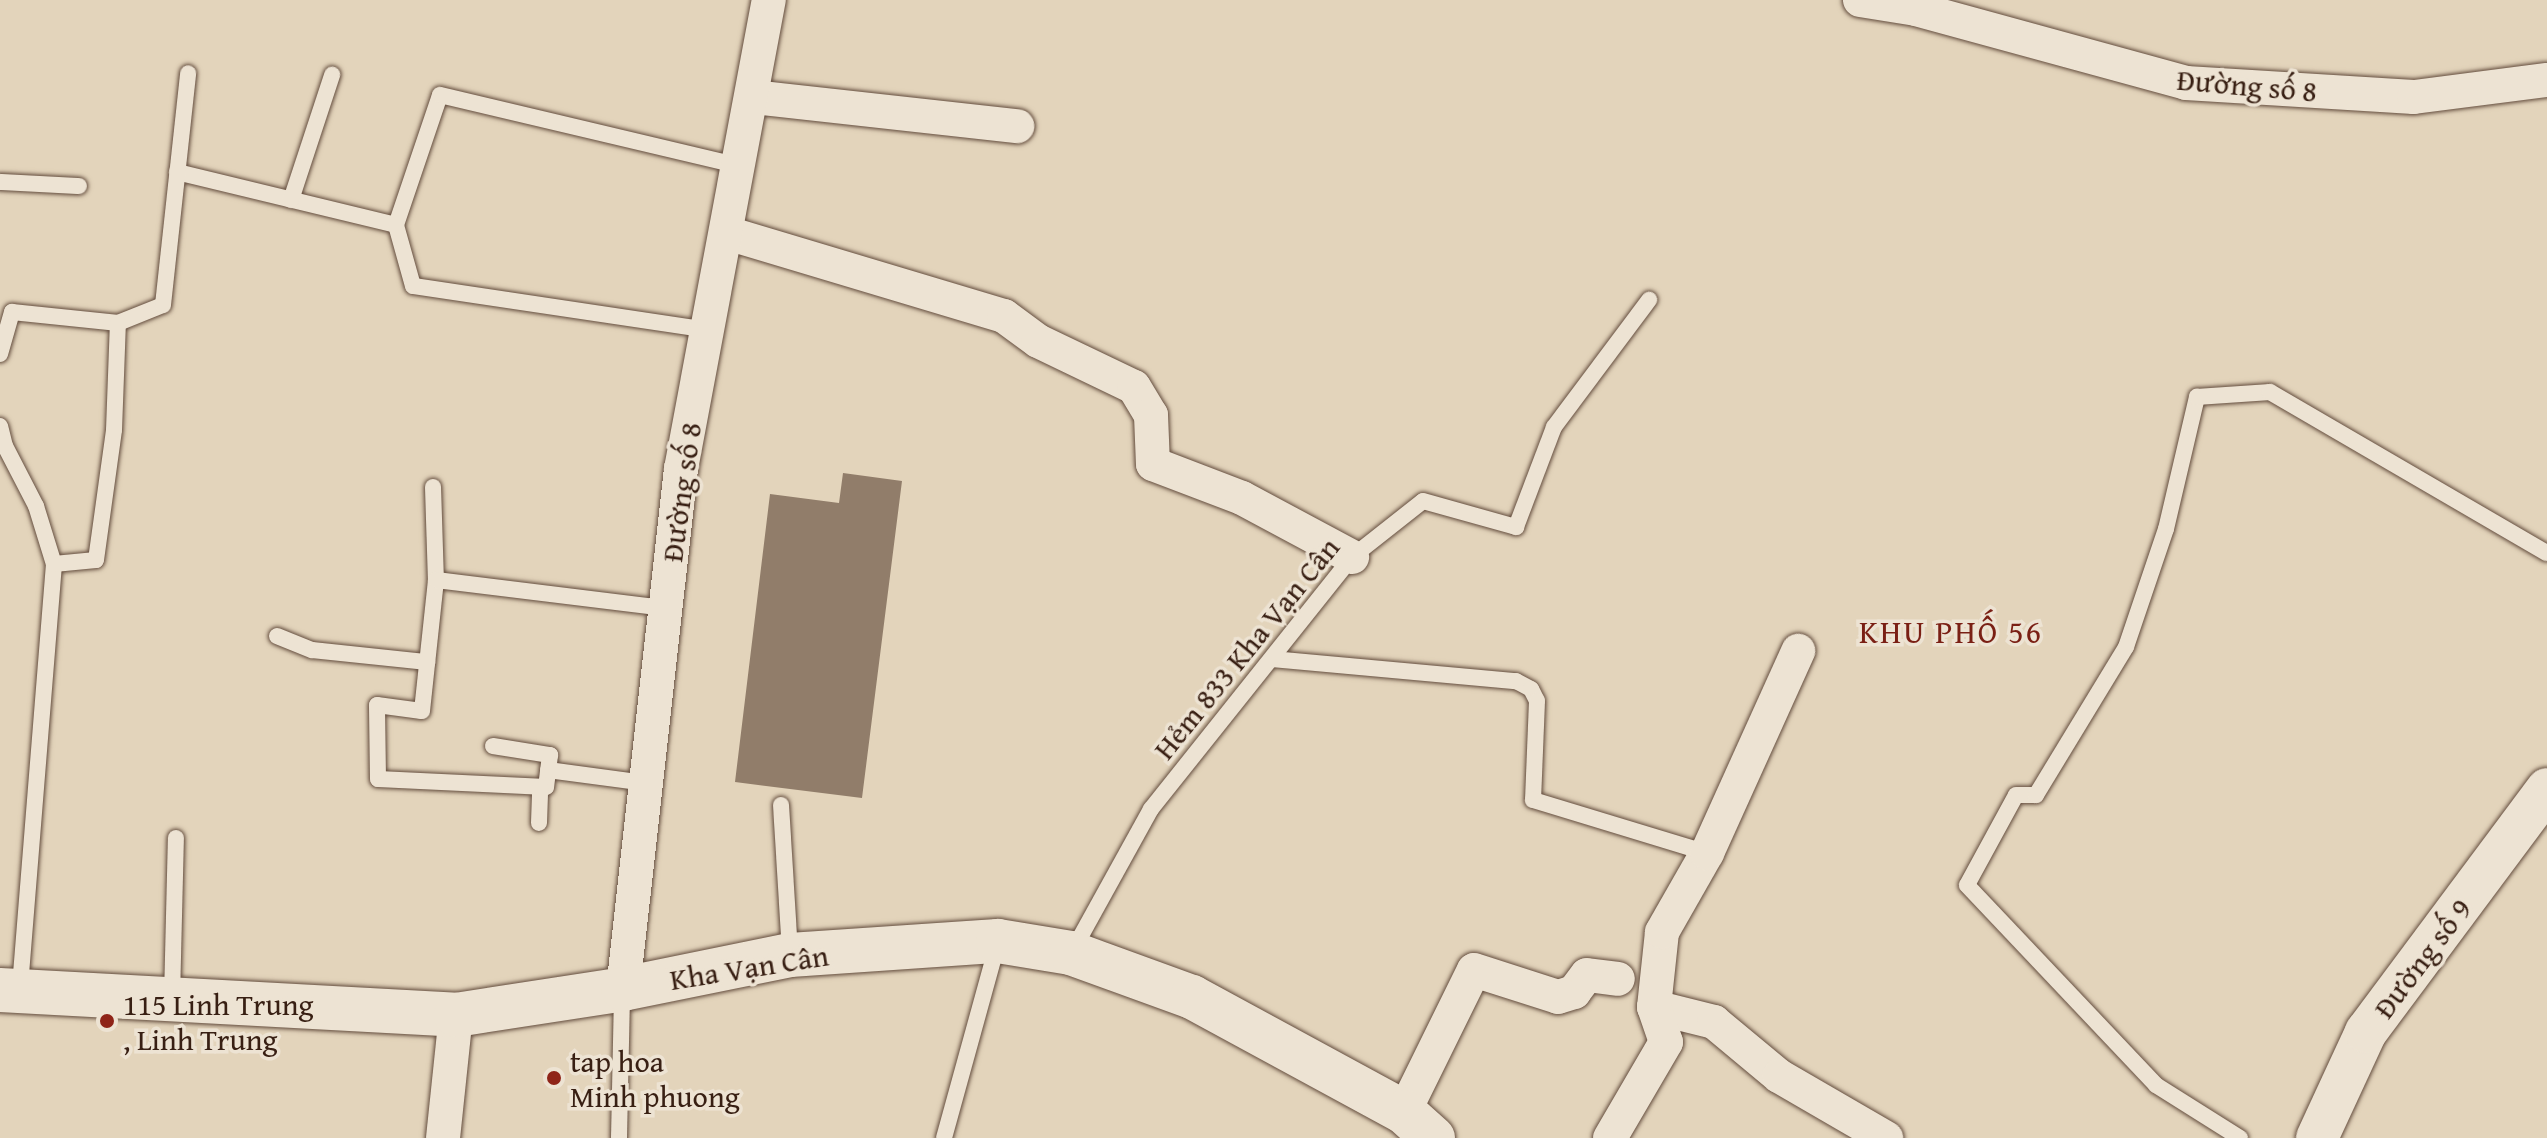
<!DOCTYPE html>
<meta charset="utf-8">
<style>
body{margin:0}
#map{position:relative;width:2547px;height:1138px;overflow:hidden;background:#e3d4bb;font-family:"Gentium Book Plus",serif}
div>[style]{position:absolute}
.building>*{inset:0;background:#917d6a}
.roads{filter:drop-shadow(0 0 2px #634c3d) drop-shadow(0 0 2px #634c3d)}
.service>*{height:16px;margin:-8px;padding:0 8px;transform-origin:8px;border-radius:8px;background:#ede3d3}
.minor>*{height:34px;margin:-17px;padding:0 17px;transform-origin:17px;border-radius:17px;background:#ede3d3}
.tertiary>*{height:42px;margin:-21px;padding:0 21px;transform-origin:21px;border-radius:21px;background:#ede3d3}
.secondary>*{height:44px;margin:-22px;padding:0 22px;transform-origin:22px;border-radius:22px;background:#ede3d3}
.dots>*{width:22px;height:22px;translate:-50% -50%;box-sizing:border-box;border:4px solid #ede3d3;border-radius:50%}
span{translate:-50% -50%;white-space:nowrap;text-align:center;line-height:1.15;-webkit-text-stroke:7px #ede3d3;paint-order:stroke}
.street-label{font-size:30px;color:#381f13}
.poi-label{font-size:30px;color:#381f13}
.left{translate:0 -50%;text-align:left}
.neighbourhood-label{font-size:32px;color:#7a1f14;letter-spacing:2px}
</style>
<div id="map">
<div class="building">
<i style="clip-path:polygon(843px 473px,902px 481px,862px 798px,735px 782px,770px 494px,839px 503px)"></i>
</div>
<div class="roads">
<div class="service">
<i style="left:177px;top:172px;width:225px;rotate:13.6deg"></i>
<i style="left:0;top:182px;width:79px;rotate:2.9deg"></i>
<i style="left:291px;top:200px;width:132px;rotate:-71.8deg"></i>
<i style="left:708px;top:330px;width:298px;rotate:-171.5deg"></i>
<i style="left:413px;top:286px;width:63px;rotate:-105.6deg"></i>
<i style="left:396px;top:225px;width:137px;rotate:-71.3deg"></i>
<i style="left:440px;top:95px;width:308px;rotate:13.3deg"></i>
<i style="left:0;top:354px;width:44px;rotate:-74.1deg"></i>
<i style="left:12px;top:312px;width:107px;rotate:5.9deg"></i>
<i style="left:118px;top:323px;width:48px;rotate:-21.8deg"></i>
<i style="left:163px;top:305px;width:233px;rotate:-83.8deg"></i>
<i style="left:0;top:426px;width:21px;rotate:76deg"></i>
<i style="left:5px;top:446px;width:68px;rotate:62.7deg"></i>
<i style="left:36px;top:506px;width:61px;rotate:72.8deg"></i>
<i style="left:54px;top:564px;width:428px;rotate:94.6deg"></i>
<i style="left:433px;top:487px;width:93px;rotate:88.2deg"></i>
<i style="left:54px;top:564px;width:42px;rotate:-5.4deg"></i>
<i style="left:96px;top:560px;width:131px;rotate:-82.1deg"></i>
<i style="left:114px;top:430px;width:107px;rotate:-87.9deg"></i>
<i style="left:277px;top:636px;width:38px;rotate:22deg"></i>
<i style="left:312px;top:650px;width:116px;rotate:6deg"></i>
<i style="left:1272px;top:659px;width:245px;rotate:5.2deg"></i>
<i style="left:1516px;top:681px;width:17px;rotate:28deg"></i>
<i style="left:1531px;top:689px;width:13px;rotate:63deg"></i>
<i style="left:1537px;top:701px;width:99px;rotate:92.3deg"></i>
<i style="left:1533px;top:800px;width:182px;rotate:16.9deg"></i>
<i style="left:493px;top:746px;width:58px;rotate:9deg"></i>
<i style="left:550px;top:755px;width:32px;rotate:97deg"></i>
<i style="left:546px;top:787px;width:168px;rotate:-177.3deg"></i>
<i style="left:378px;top:779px;width:74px;rotate:-90.8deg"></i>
<i style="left:377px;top:705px;width:45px;rotate:7.6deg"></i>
<i style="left:422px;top:711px;width:132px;rotate:-83.9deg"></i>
<i style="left:436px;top:580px;width:231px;rotate:7deg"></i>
<i style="left:548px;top:770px;width:99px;rotate:7.6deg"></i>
<i style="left:781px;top:805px;width:148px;rotate:86.5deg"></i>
<i style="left:539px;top:823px;width:36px;rotate:-88deg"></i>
<i style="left:1072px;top:952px;width:163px;rotate:-61.1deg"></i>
<i style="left:1151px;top:809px;width:322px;rotate:-51.4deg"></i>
<i style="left:1352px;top:557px;width:90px;rotate:-38.3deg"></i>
<i style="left:1423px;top:501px;width:97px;rotate:15.6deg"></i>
<i style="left:1516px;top:527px;width:107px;rotate:-69.2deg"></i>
<i style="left:1554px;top:427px;width:159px;rotate:-53.2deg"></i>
<i style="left:172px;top:998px;width:160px;rotate:-88.6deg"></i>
<i style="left:619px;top:1138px;width:147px;rotate:-88.8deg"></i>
<i style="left:944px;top:1138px;width:203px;rotate:-74.6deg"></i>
<i style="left:2240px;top:1138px;width:99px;rotate:-147.8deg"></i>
<i style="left:2156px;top:1085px;width:275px;rotate:-133.4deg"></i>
<i style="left:1967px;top:885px;width:102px;rotate:-61.4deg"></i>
<i style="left:2016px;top:795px;width:20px"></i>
<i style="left:2036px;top:795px;width:173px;rotate:-58.7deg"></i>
<i style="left:2126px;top:647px;width:125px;rotate:-71.3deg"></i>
<i style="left:2166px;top:529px;width:136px;rotate:-76.8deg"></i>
<i style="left:2197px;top:397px;width:73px;rotate:-3.9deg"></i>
<i style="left:2270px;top:392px;width:320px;rotate:30.2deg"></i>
</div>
<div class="minor">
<i style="left:1860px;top:0;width:57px;rotate:9.1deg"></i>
<i style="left:1916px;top:9px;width:280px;rotate:15.3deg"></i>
<i style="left:2186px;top:83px;width:228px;rotate:3.5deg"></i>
<i style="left:2414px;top:97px;width:134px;rotate:-7.3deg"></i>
<i style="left:753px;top:97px;width:266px;rotate:6.3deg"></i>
<i style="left:727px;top:233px;width:289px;rotate:16.7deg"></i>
<i style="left:1004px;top:316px;width:42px;rotate:36.3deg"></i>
<i style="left:1038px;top:341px;width:106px;rotate:25.6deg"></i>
<i style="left:1134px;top:387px;width:33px;rotate:59deg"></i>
<i style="left:1151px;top:415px;width:49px;rotate:87.7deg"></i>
<i style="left:1153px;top:464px;width:95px;rotate:20.9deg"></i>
<i style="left:1242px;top:498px;width:125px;rotate:28.2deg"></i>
<i style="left:623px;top:989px;width:523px;rotate:-83.64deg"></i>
<i style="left:681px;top:469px;width:477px;rotate:-79.4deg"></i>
<i style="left:1654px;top:1007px;width:62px;rotate:14deg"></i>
<i style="left:1714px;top:1022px;width:85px;rotate:39.7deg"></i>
<i style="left:1779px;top:1076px;width:124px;rotate:30.1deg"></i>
<i style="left:1404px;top:1112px;width:158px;rotate:-63.8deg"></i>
<i style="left:1474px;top:970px;width:88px;rotate:17.8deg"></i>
<i style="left:1558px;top:997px;width:17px;rotate:-17deg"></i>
<i style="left:1574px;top:992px;width:21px;rotate:-53deg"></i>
<i style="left:1587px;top:975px;width:31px;rotate:7deg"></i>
<i style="left:443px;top:1138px;width:124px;rotate:-84deg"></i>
<i style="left:1610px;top:1138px;width:111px;rotate:-59.7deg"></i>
<i style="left:1666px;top:1042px;width:37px;rotate:-109deg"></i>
<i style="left:1654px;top:1007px;width:75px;rotate:-83.9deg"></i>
<i style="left:1662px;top:932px;width:91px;rotate:-60.3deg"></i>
<i style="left:1707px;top:853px;width:222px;rotate:-65.7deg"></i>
</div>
<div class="tertiary">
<i style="left:2317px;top:1138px;width:117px;rotate:-65.2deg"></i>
<i style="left:2366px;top:1032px;width:303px;rotate:-53.3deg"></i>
</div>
<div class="secondary">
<i style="left:0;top:990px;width:457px;rotate:3.1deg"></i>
<i style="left:456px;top:1015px;width:169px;rotate:-8.8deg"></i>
<i style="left:623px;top:989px;width:170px;rotate:-11.5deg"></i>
<i style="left:790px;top:955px;width:208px;rotate:-3.9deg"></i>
<i style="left:998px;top:941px;width:74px;rotate:9.3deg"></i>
<i style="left:1071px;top:953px;width:129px;rotate:20deg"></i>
<i style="left:1192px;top:997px;width:241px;rotate:28.5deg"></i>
<i style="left:1404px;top:1112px;width:39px;rotate:42deg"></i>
</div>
</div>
<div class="dots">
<i style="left:107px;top:1021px;background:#8f2418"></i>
<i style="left:554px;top:1078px;background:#8f2418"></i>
</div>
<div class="street-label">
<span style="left:2247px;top:85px;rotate:5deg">Đường số 8</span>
<span style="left:681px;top:492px;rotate:-82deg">Đường số 8</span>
<span style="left:1246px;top:648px;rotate:-51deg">Hẻm 833 Kha Vạn Cân</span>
<span style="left:2422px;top:958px;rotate:-53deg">Đường số 9</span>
<span style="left:749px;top:967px;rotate:-9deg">Kha Vạn Cân</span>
</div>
<div class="poi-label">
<span class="left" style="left:123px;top:1021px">115 Linh Trung<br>, Linh Trung</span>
<span class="left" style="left:570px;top:1078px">tap hoa<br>Minh phuong</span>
</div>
<div class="neighbourhood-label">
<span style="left:1951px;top:632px">KHU PHỐ 56</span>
</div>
</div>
